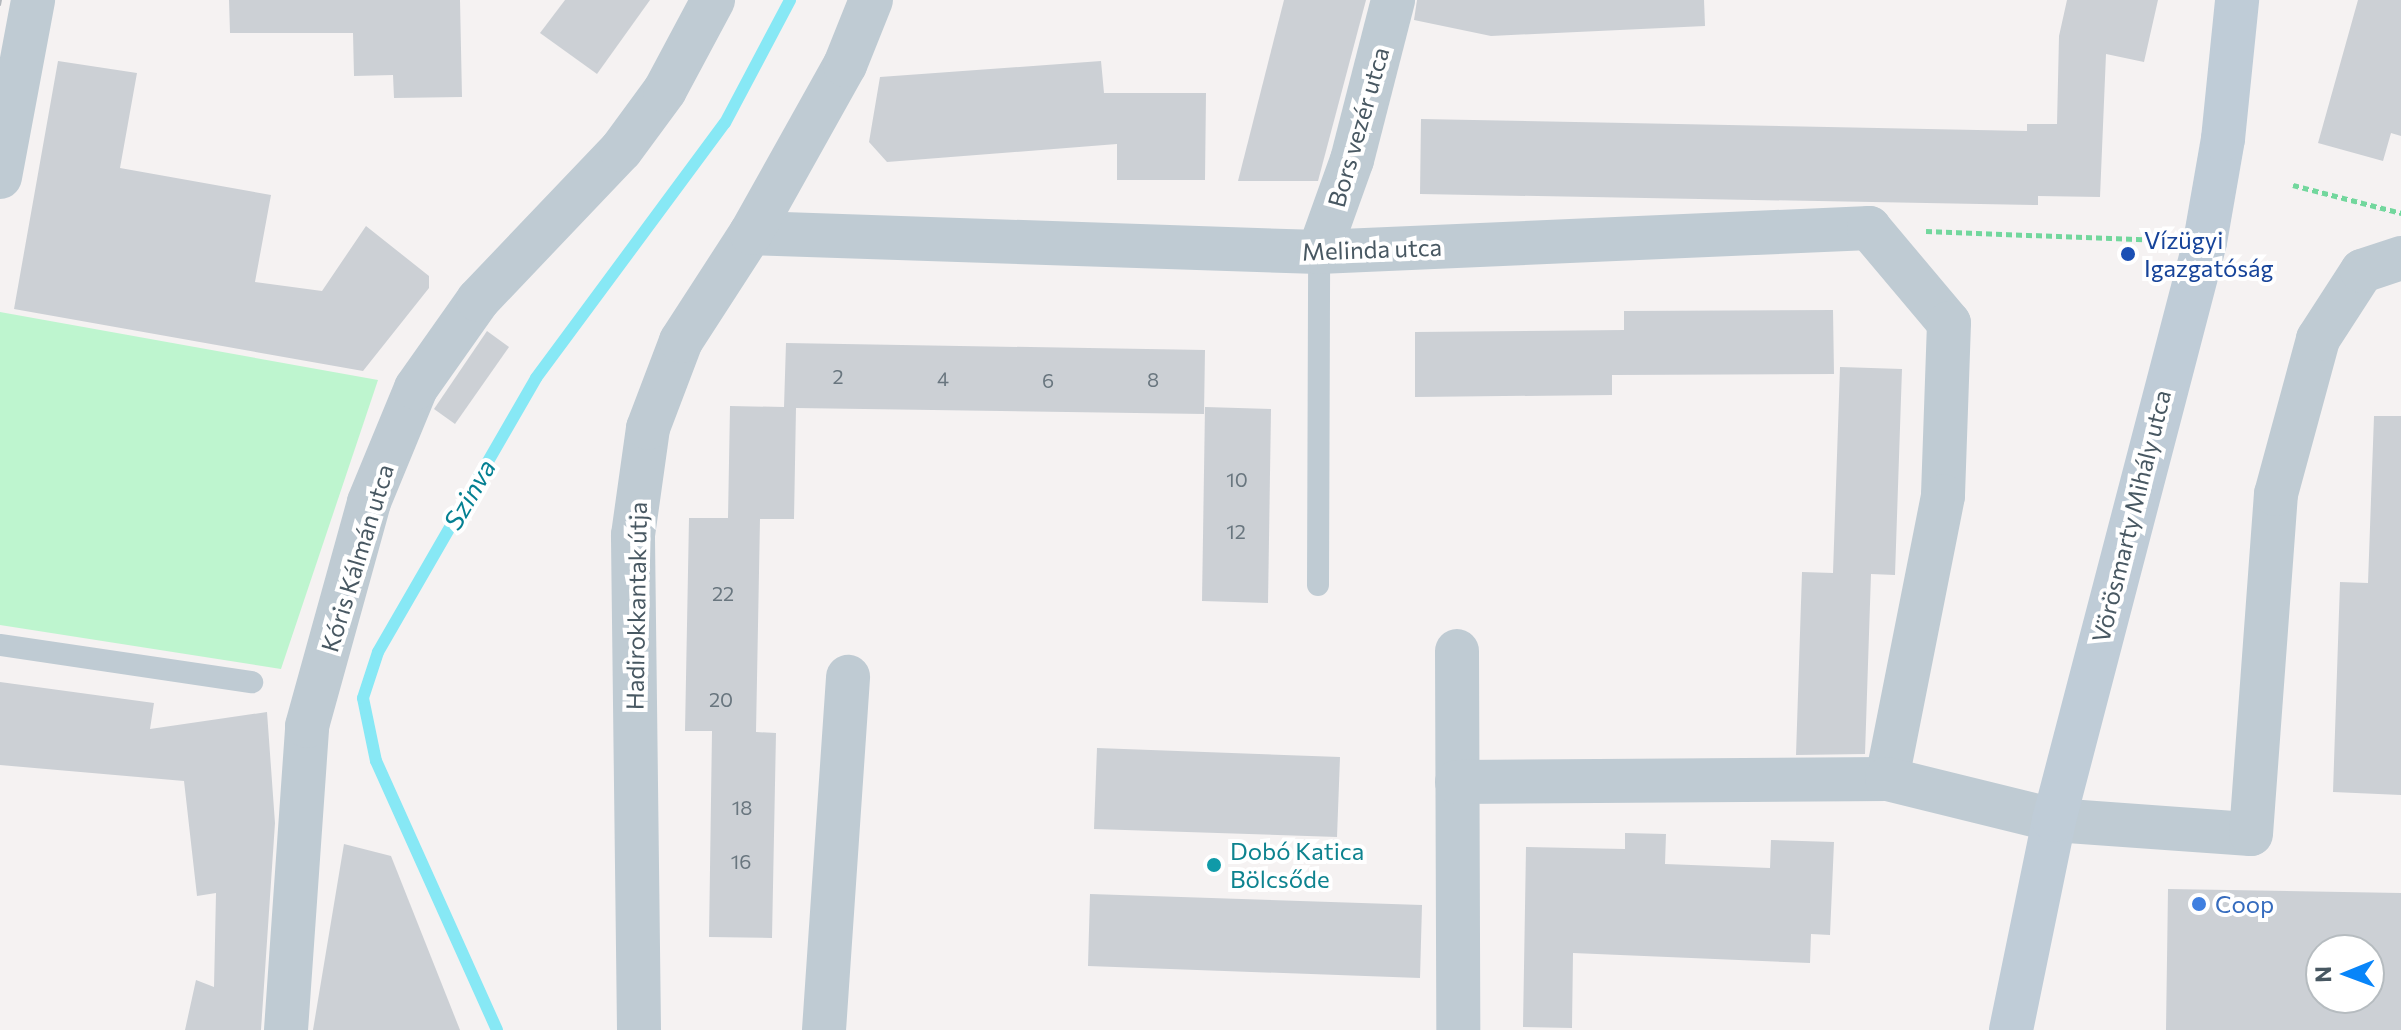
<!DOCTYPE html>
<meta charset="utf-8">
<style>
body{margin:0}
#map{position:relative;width:2401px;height:1030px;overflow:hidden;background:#f5f2f2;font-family:Commissioner,sans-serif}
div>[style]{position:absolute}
.green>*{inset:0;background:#bef5cf}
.stream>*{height:12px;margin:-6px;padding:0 6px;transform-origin:6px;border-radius:6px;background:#87e8f5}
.building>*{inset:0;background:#ccd0d5}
.path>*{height:5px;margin-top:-2.5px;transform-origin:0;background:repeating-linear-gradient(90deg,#72d79d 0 6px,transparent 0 10px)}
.service>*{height:22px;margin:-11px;padding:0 11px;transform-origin:11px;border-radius:11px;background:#bfcbd3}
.minor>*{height:44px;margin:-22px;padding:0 22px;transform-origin:22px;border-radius:22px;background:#bfcbd3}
.tertiary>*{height:44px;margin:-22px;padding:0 22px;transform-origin:22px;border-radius:22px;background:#bfcbd3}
.secondary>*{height:44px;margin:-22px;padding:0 22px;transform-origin:22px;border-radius:22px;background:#bfccd7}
.tram>*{height:2px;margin:-1px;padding:0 1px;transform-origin:1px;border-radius:1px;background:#b4b8bd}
.dots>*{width:22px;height:22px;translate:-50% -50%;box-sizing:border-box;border:4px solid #fff;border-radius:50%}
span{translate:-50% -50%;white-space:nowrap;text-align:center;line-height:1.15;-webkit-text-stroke:8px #fff;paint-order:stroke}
.number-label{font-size:20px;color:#69767f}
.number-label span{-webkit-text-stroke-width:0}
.street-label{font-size:24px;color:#485862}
.transit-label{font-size:24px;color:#164399}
.left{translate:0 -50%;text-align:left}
.culture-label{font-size:24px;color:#0d838f}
.shop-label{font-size:24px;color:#366cbe}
.water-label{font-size:26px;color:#048092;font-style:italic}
.north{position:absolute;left:2305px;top:934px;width:80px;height:80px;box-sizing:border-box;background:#fff;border:2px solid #b6bcc0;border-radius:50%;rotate:269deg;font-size:22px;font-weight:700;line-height:32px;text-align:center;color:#485862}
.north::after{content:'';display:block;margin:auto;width:28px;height:36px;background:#0885f9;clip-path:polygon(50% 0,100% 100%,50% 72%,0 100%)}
</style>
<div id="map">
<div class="green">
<i style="clip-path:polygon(0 312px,378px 380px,281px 669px,0 625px)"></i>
</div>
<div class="stream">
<i style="left:497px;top:1030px;width:295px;rotate:-114.2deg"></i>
<i style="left:376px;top:761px;width:64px;rotate:-101.7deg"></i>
<i style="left:363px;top:698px;width:48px;rotate:-71.9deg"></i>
<i style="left:378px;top:652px;width:316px;rotate:-60deg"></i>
<i style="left:536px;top:378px;width:317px;rotate:-53.5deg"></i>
<i style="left:725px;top:123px;width:139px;rotate:-62.1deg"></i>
</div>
<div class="building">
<i style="clip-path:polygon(229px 0,460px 0,462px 97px,394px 98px,393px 75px,354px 76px,353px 33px,230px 33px)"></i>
<i style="clip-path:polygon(565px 0,650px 0,597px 74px,540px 33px)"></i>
<i style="clip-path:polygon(1284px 0,1366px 0,1318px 181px,1238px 181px)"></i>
<i style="clip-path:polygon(1417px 0,1704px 0,1705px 26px,1491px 36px,1414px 20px)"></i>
<i style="clip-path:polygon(2067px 0,2158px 0,2144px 62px,2106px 54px,2100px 197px,2038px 196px,2038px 205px,1420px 194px,1421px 119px,2027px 131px,2027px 124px,2057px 124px,2059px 36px)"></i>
<i style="clip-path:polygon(2358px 0,2401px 0,2401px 136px,2391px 133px,2383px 161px,2318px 143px)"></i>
<i style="clip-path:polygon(58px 61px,137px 73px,120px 168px,271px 195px,255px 282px,322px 291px,366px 226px,429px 276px,429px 288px,363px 371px,14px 309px)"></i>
<i style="clip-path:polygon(1101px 61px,1104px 93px,1206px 93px,1205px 180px,1117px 180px,1117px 144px,887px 162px,869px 142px,880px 77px)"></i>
<i style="clip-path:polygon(1833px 310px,1834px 374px,1612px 375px,1612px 395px,1415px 397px,1415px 332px,1624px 330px,1624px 311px)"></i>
<i style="clip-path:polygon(487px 331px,509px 347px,455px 424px,434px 409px)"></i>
<i style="clip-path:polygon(786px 343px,1205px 350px,1204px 414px,796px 408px,794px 519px,760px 519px,756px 732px,776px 733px,772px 938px,709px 937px,712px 731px,685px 731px,689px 518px,728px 518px,730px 406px,784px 407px)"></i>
<i style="clip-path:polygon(1840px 367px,1902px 369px,1895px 575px,1871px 574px,1865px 754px,1796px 755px,1802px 572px,1833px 573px)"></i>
<i style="clip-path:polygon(1205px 407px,1271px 409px,1268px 603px,1202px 601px)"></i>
<i style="clip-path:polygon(2374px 416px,2401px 416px,2401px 795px,2333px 792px,2340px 582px,2368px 583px)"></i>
<i style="clip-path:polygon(0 682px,154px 703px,150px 729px,267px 712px,275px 823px,261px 1030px,185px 1030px,196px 980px,214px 987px,216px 893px,197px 896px,184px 781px,0 765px)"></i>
<i style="clip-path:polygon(1097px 748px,1340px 757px,1337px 837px,1094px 829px)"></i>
<i style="clip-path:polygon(1625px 833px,1666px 834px,1665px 864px,1770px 868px,1771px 840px,1834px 842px,1830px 935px,1811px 934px,1810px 963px,1573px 953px,1572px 1028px,1523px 1027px,1526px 847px,1625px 849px)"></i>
<i style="clip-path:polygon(344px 844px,391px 856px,460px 1030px,313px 1030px)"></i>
<i style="clip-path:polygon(evenodd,2168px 889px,2401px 893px,2401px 1030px,2166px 1030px,2168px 889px,2321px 950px,2369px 950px,2369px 998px,2321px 998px,2321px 950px)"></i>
<i style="clip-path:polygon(1090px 894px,1422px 905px,1420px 978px,1088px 966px)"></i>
</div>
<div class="path">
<i style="left:2293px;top:185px;width:112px;rotate:14.5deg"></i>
<i style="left:1926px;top:231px;width:237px;rotate:2.2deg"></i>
</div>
<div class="service">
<i style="left:1318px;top:585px;width:333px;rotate:-89.8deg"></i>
<i style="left:0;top:645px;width:255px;rotate:8.4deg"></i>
</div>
<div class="minor">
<i style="left:751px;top:233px;width:568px;rotate:1.92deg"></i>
<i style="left:1319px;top:252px;width:551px;rotate:-2.5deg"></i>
<i style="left:1869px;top:228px;width:124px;rotate:49.9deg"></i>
<i style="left:1949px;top:323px;width:173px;rotate:92deg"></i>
<i style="left:1943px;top:496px;width:288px;rotate:101.2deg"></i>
<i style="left:1319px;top:252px;width:98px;rotate:-70.3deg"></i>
<i style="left:1352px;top:160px;width:165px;rotate:-75.6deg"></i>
<i style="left:1457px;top:651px;width:379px;rotate:89.8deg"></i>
<i style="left:1457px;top:782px;width:430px;rotate:-0.4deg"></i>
<i style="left:1887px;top:779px;width:172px;rotate:13.8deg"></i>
<i style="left:2054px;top:820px;width:197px;rotate:4.1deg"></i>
<i style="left:2251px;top:834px;width:341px;rotate:-85.8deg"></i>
<i style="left:2276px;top:494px;width:161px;rotate:-74.8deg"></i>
<i style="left:2318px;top:339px;width:81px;rotate:-57.1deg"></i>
<i style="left:2362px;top:271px;width:41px;rotate:-18.4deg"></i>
<i style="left:286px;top:1030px;width:305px;rotate:-86deg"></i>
<i style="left:307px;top:726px;width:232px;rotate:-74.5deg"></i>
<i style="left:369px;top:502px;width:123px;rotate:-67.6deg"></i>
<i style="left:416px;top:388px;width:108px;rotate:-54.8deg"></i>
<i style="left:478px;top:300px;width:207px;rotate:-46.4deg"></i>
<i style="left:621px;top:150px;width:74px;rotate:-53.7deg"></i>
<i style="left:665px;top:90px;width:102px;rotate:-61.9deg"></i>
<i style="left:639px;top:1030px;width:495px;rotate:-90.7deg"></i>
<i style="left:633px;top:535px;width:108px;rotate:-82deg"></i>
<i style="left:648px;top:428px;width:93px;rotate:-69.2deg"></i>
<i style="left:681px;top:341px;width:129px;rotate:-57.1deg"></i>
<i style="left:751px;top:233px;width:193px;rotate:-60.8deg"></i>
<i style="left:845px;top:65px;width:70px;rotate:-68.2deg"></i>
<i style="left:824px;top:1030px;width:354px;rotate:-86.1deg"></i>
</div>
<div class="tertiary">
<i style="left:0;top:177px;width:180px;rotate:-79.4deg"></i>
</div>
<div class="secondary">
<i style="left:2011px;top:1030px;width:214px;rotate:-78.4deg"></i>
<i style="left:2054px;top:820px;width:597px;rotate:-75.36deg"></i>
<i style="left:2205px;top:242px;width:105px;rotate:-80.1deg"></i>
<i style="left:2223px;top:139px;width:140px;rotate:-84.2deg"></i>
</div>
<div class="tram">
<i style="left:0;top:5px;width:5px;rotate:-79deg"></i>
</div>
<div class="dots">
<i style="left:2128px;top:254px;background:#1a4fb4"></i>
<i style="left:1214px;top:865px;background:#0f9aa8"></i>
<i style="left:2199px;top:904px;background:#3f7fe0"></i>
</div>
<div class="number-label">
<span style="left:838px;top:376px">2</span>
<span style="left:943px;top:378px">4</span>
<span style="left:1153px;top:379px">8</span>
<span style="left:1048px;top:380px">6</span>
<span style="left:1237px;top:479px">10</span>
<span style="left:1236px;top:531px">12</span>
<span style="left:723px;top:593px">22</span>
<span style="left:721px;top:699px">20</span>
<span style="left:742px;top:807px">18</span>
<span style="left:741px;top:861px">16</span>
</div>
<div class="street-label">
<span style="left:1358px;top:127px;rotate:-74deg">Bors vezér utca</span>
<span style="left:1372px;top:249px;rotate:-2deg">Melinda utca</span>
<span style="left:2131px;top:516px;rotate:-76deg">Vörösmarty Mihály utca</span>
<span style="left:357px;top:558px;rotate:-73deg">Kóris Kálmán utca</span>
<span style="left:636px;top:606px;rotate:-89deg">Hadirokkantak útja</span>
</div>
<div class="transit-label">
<span class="left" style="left:2144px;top:254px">Vízügyi<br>Igazgatóság</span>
</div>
<div class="culture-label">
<span class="left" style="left:1230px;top:865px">Dobó Katica<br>Bölcsőde</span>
</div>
<div class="shop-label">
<span class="left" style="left:2215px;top:904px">Coop</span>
</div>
<div class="water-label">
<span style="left:469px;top:494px;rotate:-60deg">Szinva</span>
</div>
<div class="north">N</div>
</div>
